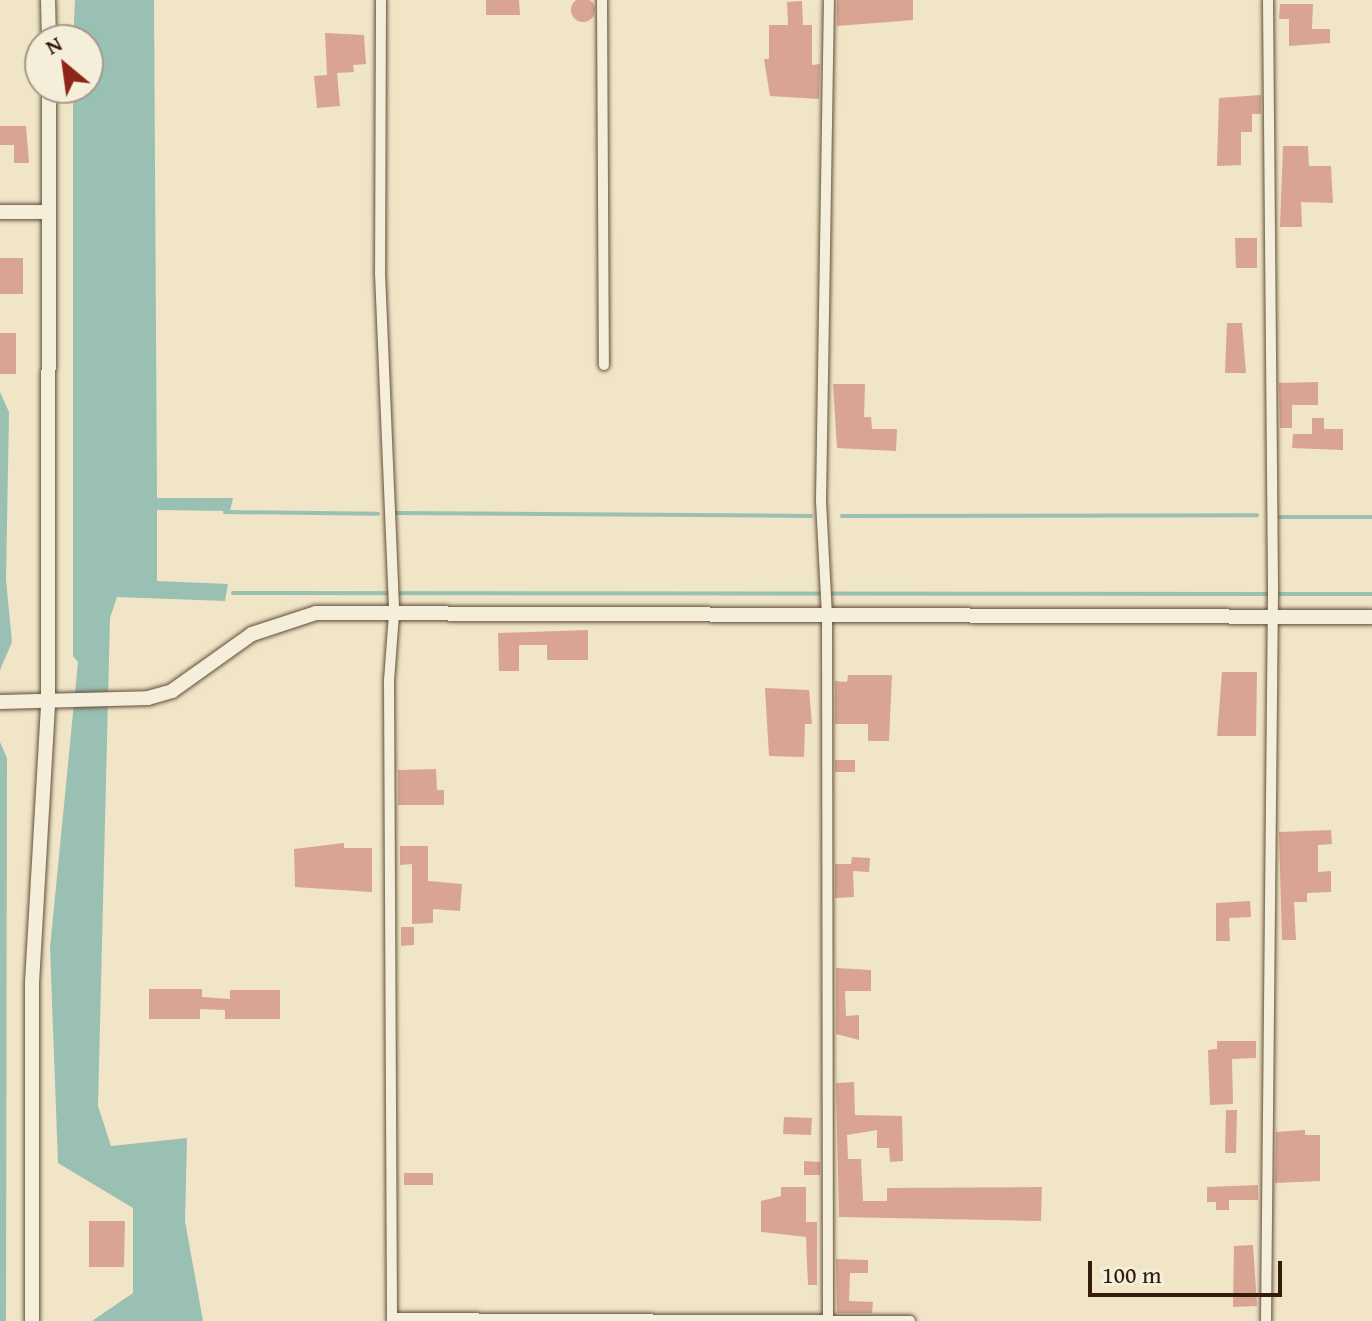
<!DOCTYPE html>
<style>
body{margin:0}
#map{position:relative;width:1372px;height:1321px;overflow:hidden;background:#f0e5c6;font-family:"Gentium Book Plus",serif}
div>[style]{position:absolute}
.water>*{inset:0;background:#9abfb3}
.stream>*{height:4px;margin:-2px;padding:0 2px;transform-origin:2px;border-radius:2px;background:#9abfb3}
.building>*{inset:0;background:#d9a493}
.round{border-radius:50%}
.roads{filter:drop-shadow(0 0 2px #624e3a) drop-shadow(0 0 2px #624e3a)}
.street>*{height:10px;margin:-5px;padding:0 5px;transform-origin:5px;border-radius:5px;background:#f5eeda}
.secondary>*{height:14px;margin:-7px;padding:0 7px;transform-origin:7px;border-radius:7px;background:#f5eeda}
span{translate:-50% -50%;white-space:nowrap;text-align:center;line-height:1.15;-webkit-text-stroke:6px #f5eeda;paint-order:stroke}
.north{position:absolute;left:24px;top:24px;width:80px;height:80px;box-sizing:border-box;background:#f5eeda;border:2px solid #a79a88;border-radius:50%;rotate:331deg;font-size:22px;font-weight:700;line-height:32px;text-align:center;color:#331c0c}
.north::after{content:'';display:block;margin:auto;width:28px;height:36px;background:#8f2418;clip-path:polygon(50% 0,100% 100%,50% 72%,0 100%)}
.scale{position:absolute;left:1088px;top:1261px;width:194px;height:36px;box-sizing:border-box;border:4px solid #331c0c;border-top:0;padding-left:10px;font-size:24px;line-height:28px;white-space:nowrap;color:#331c0c;-webkit-text-stroke:6px #f5eeda;paint-order:stroke}
</style>
<div id="map">
<div class="water">
<i style="clip-path:polygon(75px 0,154px 0,157px 498px,233px 498px,230px 511px,157px 510px,157px 581px,228px 584px,225px 601px,117px 597px,110px 618px,98px 1106px,111px 1146px,187px 1138px,185px 1221px,203px 1321px,92px 1321px,133px 1293px,133px 1208px,58px 1163px,50px 948px,78px 662px,73px 656px,73px 88px,88px 88px,88px 40px,73px 40px)"></i>
<i style="clip-path:polygon(0 392px,9px 412px,6px 580px,12px 642px,0 670px)"></i>
<i style="clip-path:polygon(0 742px,7px 758px,6px 1321px,0 1321px)"></i>
</div>
<div class="stream">
<i style="left:225px;top:512px;width:153px;rotate:0.7deg"></i>
<i style="left:396px;top:513px;width:415px;rotate:0.4deg"></i>
<i style="left:842px;top:516px;width:415px;rotate:-0.1deg"></i>
<i style="left:1280px;top:517px;width:92px"></i>
<i style="left:233px;top:593px;width:1139px;rotate:0.05deg"></i>
</div>
<div class="building">
<i class="round" style="left:571px;top:-2px;width:24px;height:24px"></i>
<i style="clip-path:polygon(486px 0,519px 0,520px 15px,486px 15px)"></i>
<i style="clip-path:polygon(837px 0,913px 0,913px 20px,837px 26px)"></i>
<i style="clip-path:polygon(802px 1px,803px 25px,812px 25px,812px 65px,820px 64px,819px 99px,770px 96px,764px 59px,769px 59px,769px 25px,788px 25px,787px 2px)"></i>
<i style="clip-path:polygon(1280px 4px,1313px 4px,1312px 29px,1330px 29px,1330px 43px,1289px 46px,1289px 19px,1279px 19px)"></i>
<i style="clip-path:polygon(325px 33px,364px 35px,366px 64px,353px 65px,354px 72px,337px 73px,340px 106px,317px 108px,314px 76px,327px 75px)"></i>
<i style="clip-path:polygon(1261px 95px,1261px 114px,1252px 114px,1252px 132px,1241px 132px,1241px 165px,1217px 166px,1219px 98px)"></i>
<i style="clip-path:polygon(0 126px,26px 126px,29px 163px,14px 163px,14px 145px,0 145px)"></i>
<i style="clip-path:polygon(1283px 146px,1308px 146px,1309px 166px,1331px 166px,1333px 203px,1301px 202px,1302px 227px,1280px 227px)"></i>
<i style="clip-path:polygon(1235px 238px,1257px 238px,1257px 268px,1236px 268px)"></i>
<i style="clip-path:polygon(0 258px,23px 258px,23px 294px,0 294px)"></i>
<i style="clip-path:polygon(1227px 323px,1242px 323px,1246px 373px,1225px 373px)"></i>
<i style="clip-path:polygon(0 333px,16px 333px,16px 374px,0 374px)"></i>
<i style="clip-path:polygon(1318px 382px,1318px 405px,1292px 405px,1292px 428px,1280px 428px,1279px 383px)"></i>
<i style="clip-path:polygon(833px 384px,865px 384px,864px 417px,871px 417px,872px 429px,897px 429px,896px 451px,837px 448px)"></i>
<i style="clip-path:polygon(1312px 418px,1324px 418px,1324px 429px,1343px 429px,1343px 450px,1292px 448px,1293px 434px,1312px 434px)"></i>
<i style="clip-path:polygon(588px 630px,588px 660px,547px 660px,547px 645px,519px 645px,519px 671px,499px 671px,498px 633px)"></i>
<i style="clip-path:polygon(1222px 672px,1257px 672px,1256px 736px,1217px 736px)"></i>
<i style="clip-path:polygon(848px 675px,892px 675px,889px 741px,868px 741px,868px 724px,835px 724px,835px 681px,847px 682px)"></i>
<i style="clip-path:polygon(765px 688px,809px 690px,812px 724px,805px 724px,804px 757px,769px 756px)"></i>
<i style="clip-path:polygon(835px 760px,855px 760px,855px 772px,835px 772px)"></i>
<i style="clip-path:polygon(436px 769px,437px 790px,444px 790px,444px 805px,398px 805px,398px 770px)"></i>
<i style="clip-path:polygon(1331px 830px,1332px 844px,1318px 845px,1318px 872px,1331px 871px,1331px 892px,1307px 893px,1307px 902px,1294px 902px,1296px 940px,1282px 940px,1279px 832px)"></i>
<i style="clip-path:polygon(344px 843px,344px 848px,372px 848px,372px 892px,295px 887px,294px 849px)"></i>
<i style="clip-path:polygon(400px 846px,428px 846px,428px 881px,462px 884px,460px 911px,433px 909px,433px 923px,412px 924px,412px 864px,400px 865px)"></i>
<i style="clip-path:polygon(852px 857px,870px 858px,869px 872px,853px 871px,854px 897px,835px 898px,835px 864px,851px 864px)"></i>
<i style="clip-path:polygon(1250px 901px,1251px 917px,1229px 918px,1230px 941px,1216px 941px,1216px 903px)"></i>
<i style="clip-path:polygon(401px 927px,414px 927px,414px 945px,401px 946px)"></i>
<i style="clip-path:polygon(836px 968px,871px 970px,871px 991px,845px 991px,846px 1016px,859px 1015px,859px 1040px,836px 1034px)"></i>
<i style="clip-path:polygon(149px 989px,202px 989px,202px 997px,230px 999px,230px 990px,280px 990px,280px 1019px,225px 1019px,225px 1010px,200px 1009px,200px 1019px,149px 1019px)"></i>
<i style="clip-path:polygon(1217px 1041px,1256px 1041px,1256px 1058px,1232px 1059px,1233px 1104px,1210px 1105px,1208px 1050px,1217px 1049px)"></i>
<i style="clip-path:polygon(854px 1082px,855px 1115px,902px 1116px,903px 1161px,890px 1162px,889px 1148px,877px 1148px,877px 1130px,847px 1135px,848px 1159px,861px 1159px,863px 1201px,887px 1201px,887px 1188px,1042px 1187px,1041px 1221px,839px 1217px,836px 1083px)"></i>
<i style="clip-path:polygon(1226px 1110px,1237px 1110px,1236px 1153px,1225px 1153px)"></i>
<i style="clip-path:polygon(784px 1117px,812px 1118px,811px 1135px,783px 1134px)"></i>
<i style="clip-path:polygon(1305px 1130px,1305px 1135px,1320px 1135px,1320px 1181px,1275px 1183px,1276px 1132px)"></i>
<i style="clip-path:polygon(804px 1161px,820px 1162px,820px 1175px,804px 1175px)"></i>
<i style="clip-path:polygon(404px 1173px,433px 1173px,433px 1185px,404px 1185px)"></i>
<i style="clip-path:polygon(1258px 1185px,1258px 1200px,1229px 1200px,1229px 1210px,1216px 1210px,1216px 1202px,1207px 1202px,1207px 1187px)"></i>
<i style="clip-path:polygon(781px 1187px,806px 1187px,806px 1222px,817px 1222px,817px 1285px,808px 1285px,806px 1237px,761px 1232px,761px 1201px,781px 1196px)"></i>
<i style="clip-path:polygon(89px 1221px,125px 1221px,124px 1267px,89px 1267px)"></i>
<i style="clip-path:polygon(1253px 1245px,1257px 1306px,1233px 1307px,1234px 1246px)"></i>
<i style="clip-path:polygon(836px 1259px,868px 1260px,868px 1273px,850px 1273px,849px 1301px,873px 1302px,872px 1313px,837px 1313px)"></i>
</div>
<div class="roads">
<div class="street">
<i style="left:381px;top:0;width:273px;rotate:90.2deg"></i>
<i style="left:380px;top:273px;width:341px;rotate:87.6deg"></i>
<i style="left:394px;top:614px;width:66px;rotate:94.3deg"></i>
<i style="left:389px;top:680px;width:641px;rotate:89.73deg"></i>
<i style="left:602px;top:0;width:365px;rotate:89.7deg"></i>
<i style="left:392px;top:1318px;width:518px;rotate:0.33deg"></i>
<i style="left:828px;top:1321px;width:705px;rotate:-90.08deg"></i>
<i style="left:827px;top:616px;width:115px;rotate:-93deg"></i>
<i style="left:821px;top:501px;width:501px;rotate:-89.09deg"></i>
<i style="left:1266px;top:1321px;width:735px;rotate:-89.45deg"></i>
<i style="left:1273px;top:586px;width:586px;rotate:-90.49deg"></i>
</div>
<div class="secondary">
<i style="left:48px;top:0;width:40px;rotate:88.6deg"></i>
<i style="left:0;top:212px;width:49px"></i>
<i style="left:0;top:702px;width:148px;rotate:-1.5deg"></i>
<i style="left:148px;top:698px;width:25px;rotate:-16deg"></i>
<i style="left:172px;top:691px;width:98px;rotate:-35.5deg"></i>
<i style="left:252px;top:634px;width:67px;rotate:-18.2deg"></i>
<i style="left:316px;top:613px;width:1056px;rotate:0.22deg"></i>
<i style="left:32px;top:1321px;width:338px;rotate:-90deg"></i>
<i style="left:32px;top:983px;width:280px;rotate:-86.7deg"></i>
<i style="left:48px;top:703px;width:615px;rotate:-89.91deg"></i>
</div>
</div>
<div class="north">N</div>
<div class="scale">100 m</div>
</div>
